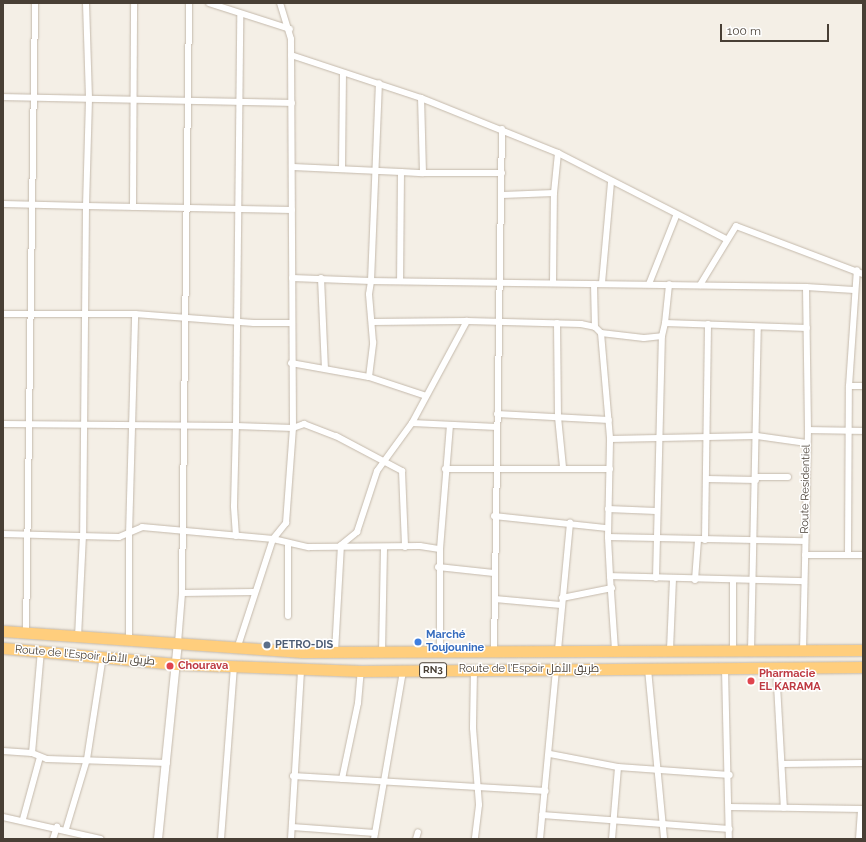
<!DOCTYPE html>
<meta charset="utf-8">
<style>
body{margin:0}
#map{position:relative;width:866px;height:842px;overflow:hidden;background:#f4efe6;font-family:Raleway,Cairo,sans-serif}
div>[style]{position:absolute}
.roads{filter:drop-shadow(0 0 1px #c4b9ab) drop-shadow(0 0 1px #c4b9ab)}
.minor>*{height:6px;margin:-3px;padding:0 3px;transform-origin:3px;border-radius:3px;background:#fff}
.tertiary>*{height:8px;margin:-4px;padding:0 4px;transform-origin:4px;border-radius:4px;background:#fff}
.trunk>*{height:11px;margin:-5.5px;padding:0 5.5px;transform-origin:5.5px;border-radius:5.5px;background:#ffce7d}
.dots>*{width:11px;height:11px;translate:-50% -50%;box-sizing:border-box;border:2px solid #fff;border-radius:50%}
span{translate:-50% -50%;white-space:nowrap;text-align:center;line-height:1.15;-webkit-text-stroke:3px #fff;paint-order:stroke}
.shield-label span{padding:1px 3px;background:#fff;border:1px solid;border-radius:3px;-webkit-text-stroke-width:0}
.shield-label{font-size:10px;color:#483f35;font-weight:700}
.street-label{font-size:11px;color:#483f35}
.shop-label{font-size:11px;color:#366cbe;font-weight:700}
.left{translate:0 -50%;text-align:left}
.service-label{font-size:11px;color:#4e5e75;font-weight:700}
.health-label{font-size:11px;color:#be3a42;font-weight:700}
.frame{position:absolute;inset:0;border:4px solid #483f35;pointer-events:none}
.scale{position:absolute;left:720px;top:24px;width:109px;height:18px;box-sizing:border-box;border:2px solid #483f35;border-top:0;padding-left:5px;font-size:12px;line-height:14px;white-space:nowrap;color:#483f35;-webkit-text-stroke:3px #fff;paint-order:stroke}
</style>
<div id="map">
<div class="roads">
<div class="minor">
<i style="left:86px;top:3px;width:96px;rotate:88.2deg"></i>
<i style="left:89px;top:99px;width:107px;rotate:91.6deg"></i>
<i style="left:86px;top:206px;width:206px;rotate:1.1deg"></i>
<i style="left:209px;top:3px;width:85px;rotate:17.8deg"></i>
<i style="left:291px;top:55px;width:137px;rotate:18.3deg"></i>
<i style="left:421px;top:98px;width:148px;rotate:21.9deg"></i>
<i style="left:558px;top:153px;width:189px;rotate:27.1deg"></i>
<i style="left:3px;top:97px;width:289px;rotate:1.2deg"></i>
<i style="left:293px;top:167px;width:108px;rotate:2.7deg"></i>
<i style="left:401px;top:172px;width:109px;rotate:90.5deg"></i>
<i style="left:342px;top:168px;width:95px;rotate:-89.4deg"></i>
<i style="left:401px;top:172px;width:22px;rotate:3deg"></i>
<i style="left:423px;top:173px;width:75px;rotate:-91.5deg"></i>
<i style="left:423px;top:173px;width:79px"></i>
<i style="left:502px;top:195px;width:52px;rotate:-2.2deg"></i>
<i style="left:3px;top:204px;width:83px;rotate:1.4deg"></i>
<i style="left:86px;top:206px;width:329px;rotate:90.5deg"></i>
<i style="left:83px;top:535px;width:102px;rotate:92.8deg"></i>
<i style="left:133px;top:207px;width:204px;rotate:-89.7deg"></i>
<i style="left:292px;top:278px;width:79px;rotate:2.2deg"></i>
<i style="left:371px;top:281px;width:198px;rotate:-87.7deg"></i>
<i style="left:321px;top:278px;width:90px;rotate:87.5deg"></i>
<i style="left:553px;top:282px;width:89px;rotate:-89.4deg"></i>
<i style="left:554px;top:193px;width:40px;rotate:-84.3deg"></i>
<i style="left:602px;top:283px;width:101px;rotate:-84.9deg"></i>
<i style="left:594px;top:284px;width:43px;rotate:88.7deg"></i>
<i style="left:649px;top:284px;width:73px;rotate:-68.3deg"></i>
<i style="left:700px;top:285px;width:69px;rotate:-58.6deg"></i>
<i style="left:736px;top:226px;width:136px;rotate:20.7deg"></i>
<i style="left:806px;top:287px;width:48px;rotate:3.6deg"></i>
<i style="left:3px;top:314px;width:132px"></i>
<i style="left:135px;top:314px;width:119px;rotate:4.3deg"></i>
<i style="left:254px;top:323px;width:36px"></i>
<i style="left:372px;top:322px;width:95px;rotate:-0.6deg"></i>
<i style="left:557px;top:323px;width:94px;rotate:89.4deg"></i>
<i style="left:558px;top:417px;width:50px;rotate:84.3deg"></i>
<i style="left:665px;top:323px;width:39px;rotate:-84deg"></i>
<i style="left:601px;top:333px;width:106px;rotate:85.1deg"></i>
<i style="left:291px;top:363px;width:79px;rotate:10.2deg"></i>
<i style="left:369px;top:377px;width:60px;rotate:18.4deg"></i>
<i style="left:369px;top:377px;width:35px;rotate:-83deg"></i>
<i style="left:373px;top:342px;width:48px;rotate:-94.8deg"></i>
<i style="left:369px;top:294px;width:13px;rotate:-81deg"></i>
<i style="left:371px;top:281px;width:435px;rotate:0.8deg"></i>
<i style="left:806px;top:287px;width:143px;rotate:89.2deg"></i>
<i style="left:849px;top:386px;width:14px"></i>
<i style="left:497px;top:414px;width:112px;rotate:3.1deg"></i>
<i style="left:412px;top:423px;width:85px;rotate:2.7deg"></i>
<i style="left:3px;top:424px;width:233px;rotate:0.5deg"></i>
<i style="left:236px;top:426px;width:411px;rotate:-89.4deg"></i>
<i style="left:445px;top:469px;width:165px"></i>
<i style="left:756px;top:477px;width:32px"></i>
<i style="left:707px;top:479px;width:49px;rotate:1.2deg"></i>
<i style="left:608px;top:509px;width:48px;rotate:2.4deg"></i>
<i style="left:494px;top:516px;width:114px;rotate:6.1deg"></i>
<i style="left:3px;top:534px;width:116px;rotate:1.5deg"></i>
<i style="left:119px;top:537px;width:25px;rotate:-23deg"></i>
<i style="left:142px;top:527px;width:132px;rotate:5.2deg"></i>
<i style="left:273px;top:539px;width:37px;rotate:13deg"></i>
<i style="left:309px;top:547px;width:111px;rotate:-0.5deg"></i>
<i style="left:420px;top:546px;width:20px;rotate:9deg"></i>
<i style="left:440px;top:549px;width:104px;rotate:90deg"></i>
<i style="left:236px;top:536px;width:30px;rotate:-94deg"></i>
<i style="left:234px;top:506px;width:80px;rotate:-88.6deg"></i>
<i style="left:236px;top:426px;width:57px;rotate:2deg"></i>
<i style="left:293px;top:428px;width:12px;rotate:-20deg"></i>
<i style="left:304px;top:424px;width:34px;rotate:21deg"></i>
<i style="left:336px;top:436px;width:75px;rotate:27.9deg"></i>
<i style="left:402px;top:471px;width:76px;rotate:87.7deg"></i>
<i style="left:608px;top:537px;width:98px;rotate:-88.8deg"></i>
<i style="left:610px;top:439px;width:147px;rotate:-1.2deg"></i>
<i style="left:757px;top:436px;width:50px;rotate:8deg"></i>
<i style="left:705px;top:540px;width:216px;rotate:-89.2deg"></i>
<i style="left:288px;top:543px;width:73px;rotate:90deg"></i>
<i style="left:440px;top:549px;width:123px;rotate:-85.4deg"></i>
<i style="left:805px;top:555px;width:58px"></i>
<i style="left:848px;top:555px;width:169px;rotate:-89.7deg"></i>
<i style="left:849px;top:386px;width:116px;rotate:-86.1deg"></i>
<i style="left:438px;top:567px;width:56px;rotate:6.1deg"></i>
<i style="left:610px;top:576px;width:39px;rotate:-93deg"></i>
<i style="left:608px;top:537px;width:197px;rotate:1.2deg"></i>
<i style="left:656px;top:578px;width:242px;rotate:-88.6deg"></i>
<i style="left:695px;top:580px;width:40px;rotate:-85.7deg"></i>
<i style="left:182px;top:593px;width:72px;rotate:-0.8deg"></i>
<i style="left:562px;top:598px;width:51px;rotate:-11.3deg"></i>
<i style="left:495px;top:599px;width:66px;rotate:5.2deg"></i>
<i style="left:26px;top:634px;width:631px;rotate:-89.18deg"></i>
<i style="left:129px;top:642px;width:107px;rotate:-90deg"></i>
<i style="left:129px;top:535px;width:221px;rotate:-88.4deg"></i>
<i style="left:178px;top:643px;width:50px;rotate:-85.4deg"></i>
<i style="left:182px;top:593px;width:590px;rotate:-89.32deg"></i>
<i style="left:237px;top:649px;width:116px;rotate:-71.9deg"></i>
<i style="left:273px;top:539px;width:21px;rotate:-51deg"></i>
<i style="left:286px;top:523px;width:95px;rotate:-85.8deg"></i>
<i style="left:293px;top:428px;width:389px;rotate:-90.3deg"></i>
<i style="left:291px;top:39px;width:38px;rotate:-107deg"></i>
<i style="left:558px;top:650px;width:128px;rotate:-84.6deg"></i>
<i style="left:615px;top:650px;width:74px;rotate:-93.9deg"></i>
<i style="left:610px;top:576px;width:194px;rotate:1.5deg"></i>
<i style="left:670px;top:650px;width:71px;rotate:-87.6deg"></i>
<i style="left:733px;top:651px;width:71px;rotate:-90deg"></i>
<i style="left:751px;top:651px;width:324px;rotate:-88.8deg"></i>
<i style="left:803px;top:651px;width:221px;rotate:-88.7deg"></i>
<i style="left:808px;top:430px;width:55px;rotate:1deg"></i>
<i style="left:335px;top:652px;width:107px;rotate:-86.8deg"></i>
<i style="left:341px;top:545px;width:21px;rotate:-39deg"></i>
<i style="left:357px;top:532px;width:64px;rotate:-71.8deg"></i>
<i style="left:377px;top:471px;width:59px;rotate:-53.9deg"></i>
<i style="left:412px;top:423px;width:116px;rotate:-61.7deg"></i>
<i style="left:467px;top:321px;width:114px;rotate:1.5deg"></i>
<i style="left:581px;top:324px;width:14px;rotate:12deg"></i>
<i style="left:595px;top:327px;width:8px;rotate:45deg"></i>
<i style="left:601px;top:333px;width:43px;rotate:6.6deg"></i>
<i style="left:644px;top:338px;width:18px;rotate:-6deg"></i>
<i style="left:662px;top:336px;width:13px;rotate:-77deg"></i>
<i style="left:665px;top:323px;width:142px;rotate:2deg"></i>
<i style="left:382px;top:652px;width:104px;rotate:-88.9deg"></i>
<i style="left:494px;top:653px;width:524px;rotate:-89.13deg"></i>
<i style="left:776px;top:667px;width:141px;rotate:86.8deg"></i>
<i style="left:474px;top:669px;width:59px;rotate:91deg"></i>
<i style="left:473px;top:728px;width:77px;rotate:85.5deg"></i>
<i style="left:479px;top:805px;width:34px;rotate:97deg"></i>
<i style="left:648px;top:669px;width:171px;rotate:84.6deg"></i>
<i style="left:725px;top:669px;width:170px;rotate:88.7deg"></i>
<i style="left:3px;top:751px;width:29px;rotate:4deg"></i>
<i style="left:32px;top:753px;width:16px;rotate:22deg"></i>
<i style="left:47px;top:759px;width:120px;rotate:1.9deg"></i>
<i style="left:32px;top:753px;width:102px;rotate:-85deg"></i>
<i style="left:550px;top:754px;width:69px;rotate:10.8deg"></i>
<i style="left:618px;top:767px;width:112px;rotate:4.1deg"></i>
<i style="left:782px;top:764px;width:81px;rotate:-0.7deg"></i>
<i style="left:293px;top:776px;width:253px;rotate:3.4deg"></i>
<i style="left:342px;top:779px;width:78px;rotate:-78.1deg"></i>
<i style="left:358px;top:703px;width:32px;rotate:-85deg"></i>
<i style="left:729px;top:807px;width:134px;rotate:0.9deg"></i>
<i style="left:542px;top:815px;width:188px;rotate:4.3deg"></i>
<i style="left:3px;top:817px;width:100px;rotate:12.7deg"></i>
<i style="left:23px;top:819px;width:64px;rotate:-74.7deg"></i>
<i style="left:292px;top:827px;width:83px;rotate:4.1deg"></i>
<i style="left:66px;top:829px;width:73px;rotate:-73.3deg"></i>
<i style="left:87px;top:759px;width:104px;rotate:-81.2deg"></i>
<i style="left:53px;top:839px;width:13px;rotate:-72deg"></i>
<i style="left:221px;top:839px;width:172px;rotate:-85.7deg"></i>
<i style="left:291px;top:839px;width:170px;rotate:-86.6deg"></i>
<i style="left:374px;top:839px;width:170px;rotate:-80.2deg"></i>
<i style="left:416px;top:839px;width:7px;rotate:-74deg"></i>
<i style="left:540px;top:839px;width:171px;rotate:-84.6deg"></i>
<i style="left:612px;top:839px;width:72px;rotate:-85.2deg"></i>
<i style="left:859px;top:839px;width:30px;rotate:-86deg"></i>
</div>
<div class="tertiary">
<i style="left:158px;top:839px;width:197px;rotate:-84.2deg"></i>
</div>
<div class="trunk">
<i style="left:3px;top:631px;width:300px;rotate:4deg"></i>
<i style="left:302px;top:652px;width:561px;rotate:-0.2deg"></i>
<i style="left:3px;top:648px;width:174px;rotate:5.3deg"></i>
<i style="left:176px;top:664px;width:185px;rotate:2.2deg"></i>
<i style="left:361px;top:671px;width:502px;rotate:-0.46deg"></i>
</div>
</div>
<div class="dots">
<i style="left:418px;top:642px;background:#3f7fe0"></i>
<i style="left:267px;top:645px;background:#5c6f8a"></i>
<i style="left:170px;top:666px;background:#e0444e"></i>
<i style="left:751px;top:681px;background:#e0444e"></i>
</div>
<div class="shield-label">
<span style="left:433px;top:670px">RN3</span>
</div>
<div class="street-label">
<span style="left:806px;top:489px;rotate:-89deg">Route Residentiel</span>
<span style="left:85px;top:656px;rotate:5deg">Route de l’Espoir طريق الأمل</span>
<span style="left:529px;top:669px">Route de l’Espoir طريق الأمل</span>
</div>
<div class="shop-label">
<span class="left" style="left:426px;top:642px">Marché<br>Toujounine</span>
</div>
<div class="service-label">
<span class="left" style="left:275px;top:645px">PETRO-DIS</span>
</div>
<div class="health-label">
<span class="left" style="left:178px;top:666px">Chourava</span>
<span class="left" style="left:759px;top:681px">Pharmacie<br>EL KARAMA</span>
</div>
<div class="frame"></div>
<div class="scale">100 m</div>
</div>
